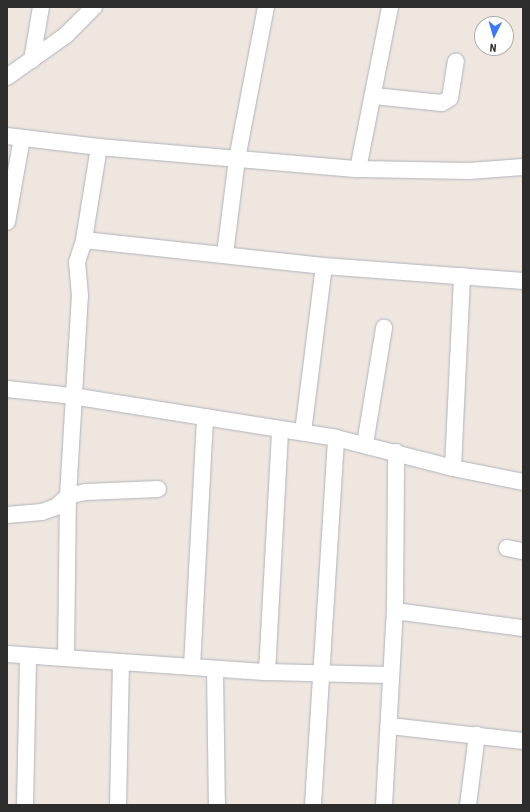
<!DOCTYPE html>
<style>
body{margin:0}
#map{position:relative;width:530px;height:812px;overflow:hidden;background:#eee6df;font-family:"Roboto Condensed",sans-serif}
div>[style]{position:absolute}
.roads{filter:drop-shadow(0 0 1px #afb3bd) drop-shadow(0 0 1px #afb3bd)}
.street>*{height:16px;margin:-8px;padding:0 8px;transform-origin:8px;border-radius:8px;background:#fff}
span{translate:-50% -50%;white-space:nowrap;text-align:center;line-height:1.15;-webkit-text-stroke:3px #fff;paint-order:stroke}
.frame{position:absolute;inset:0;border:8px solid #2d2d2d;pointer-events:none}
.north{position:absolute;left:474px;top:16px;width:40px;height:40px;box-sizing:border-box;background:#fff;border:1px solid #ababab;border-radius:50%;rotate:185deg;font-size:11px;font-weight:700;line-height:16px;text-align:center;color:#2d2d2d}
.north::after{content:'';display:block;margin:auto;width:14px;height:18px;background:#3b77ff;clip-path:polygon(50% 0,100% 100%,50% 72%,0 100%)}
</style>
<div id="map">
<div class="roads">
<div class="street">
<i style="left:32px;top:60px;width:54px;rotate:-80.4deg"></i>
<i style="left:7px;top:77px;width:72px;rotate:-35.4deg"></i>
<i style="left:66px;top:35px;width:40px;rotate:-45deg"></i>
<i style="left:374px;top:96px;width:68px;rotate:5.9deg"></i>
<i style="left:442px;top:103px;width:9px;rotate:-32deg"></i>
<i style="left:450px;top:98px;width:37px;rotate:-81deg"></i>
<i style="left:7px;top:136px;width:93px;rotate:6.8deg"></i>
<i style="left:99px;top:147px;width:260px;rotate:4.9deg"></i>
<i style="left:358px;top:169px;width:111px;rotate:1deg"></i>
<i style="left:469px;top:171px;width:54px;rotate:-4.2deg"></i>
<i style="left:99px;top:147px;width:94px;rotate:99.2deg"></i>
<i style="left:84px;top:240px;width:241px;rotate:6.2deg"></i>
<i style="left:324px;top:266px;width:200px;rotate:4.3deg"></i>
<i style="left:358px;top:169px;width:165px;rotate:-78.8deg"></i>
<i style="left:7px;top:222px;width:85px;rotate:-79.9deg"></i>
<i style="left:225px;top:254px;width:96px;rotate:-82.8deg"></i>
<i style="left:237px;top:159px;width:155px;rotate:-79.2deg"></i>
<i style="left:7px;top:389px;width:65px;rotate:6.1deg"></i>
<i style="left:72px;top:396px;width:267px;rotate:9deg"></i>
<i style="left:336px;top:438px;width:121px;rotate:14.4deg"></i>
<i style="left:453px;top:468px;width:71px;rotate:11.3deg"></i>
<i style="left:303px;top:432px;width:167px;rotate:-82.8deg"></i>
<i style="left:365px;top:444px;width:118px;rotate:-80.7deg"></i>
<i style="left:453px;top:468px;width:192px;rotate:-87.3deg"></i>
<i style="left:7px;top:515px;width:35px;rotate:-5deg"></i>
<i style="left:42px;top:512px;width:15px;rotate:-20deg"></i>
<i style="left:56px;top:507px;width:16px;rotate:-43deg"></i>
<i style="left:68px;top:496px;width:18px;rotate:-13deg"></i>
<i style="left:86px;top:492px;width:72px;rotate:-2.4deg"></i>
<i style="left:507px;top:548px;width:16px;rotate:11deg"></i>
<i style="left:395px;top:611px;width:129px;rotate:7.6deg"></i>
<i style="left:7px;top:654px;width:261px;rotate:4deg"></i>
<i style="left:267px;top:672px;width:123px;rotate:1.4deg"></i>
<i style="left:66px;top:656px;width:160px;rotate:-89.3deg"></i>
<i style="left:68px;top:496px;width:200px;rotate:-86.6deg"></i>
<i style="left:80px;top:296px;width:34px;rotate:-95deg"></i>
<i style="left:77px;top:262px;width:23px;rotate:-72deg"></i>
<i style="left:192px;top:667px;width:250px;rotate:-87deg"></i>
<i style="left:215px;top:669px;width:136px;rotate:89.2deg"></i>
<i style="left:267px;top:672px;width:242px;rotate:-86.9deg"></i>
<i style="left:390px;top:726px;width:134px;rotate:6.4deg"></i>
<i style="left:25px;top:805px;width:149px;rotate:-88.8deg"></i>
<i style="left:118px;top:805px;width:143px;rotate:-88.8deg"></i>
<i style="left:313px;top:805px;width:368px;rotate:-86.4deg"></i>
<i style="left:384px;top:805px;width:194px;rotate:-86.8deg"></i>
<i style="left:395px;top:611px;width:159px;rotate:-89.6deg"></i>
<i style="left:468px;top:805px;width:71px;rotate:-82.7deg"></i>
</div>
</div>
<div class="frame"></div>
<div class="north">N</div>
</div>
